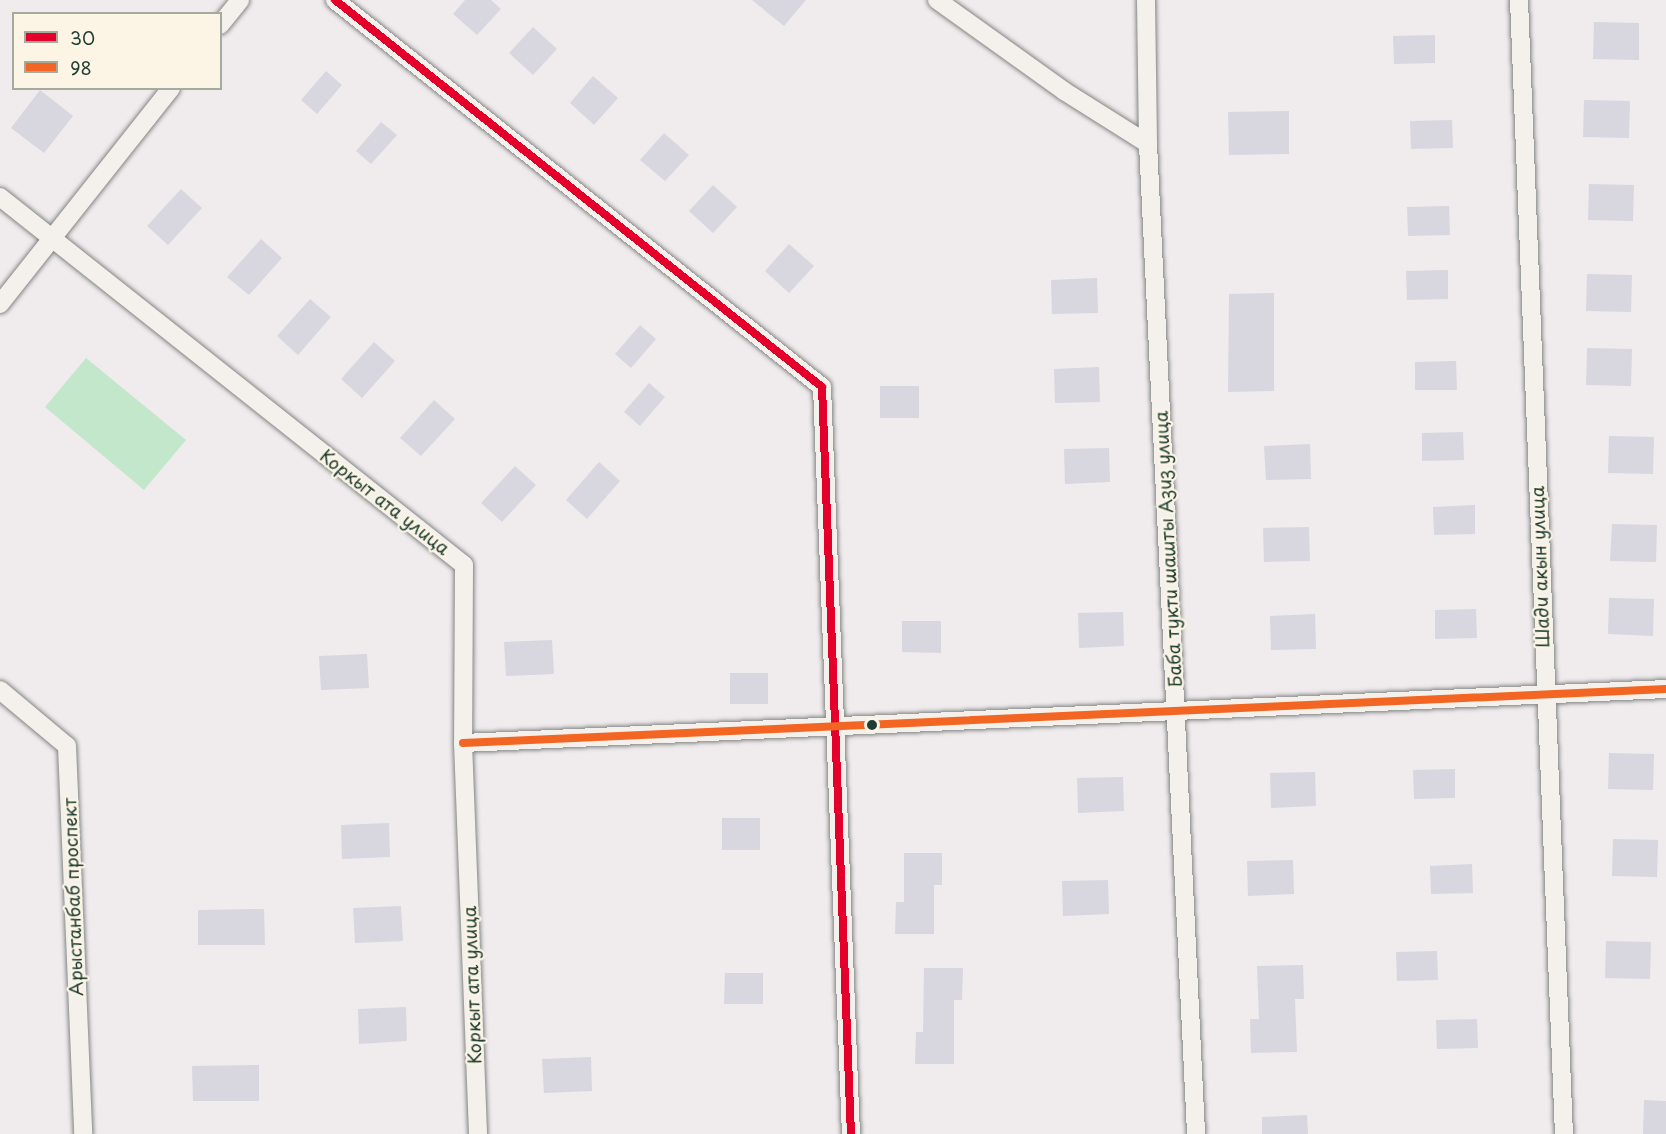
<!DOCTYPE html>
<meta charset="utf-8">
<style>
body{margin:0}
#map{position:relative;width:1666px;height:1134px;overflow:hidden;background:#f0ebed;font-family:"Playpen Sans",sans-serif}
div>[style]{position:absolute}
.green>*{inset:0;background:#c3e7ca}
.building>*{inset:0;background:#d8d6df}
.roads{filter:drop-shadow(0 0 2px #838685) drop-shadow(0 0 2px #838685)}
.minor>*{height:18px;margin:-9px;padding:0 9px;transform-origin:9px;border-radius:9px;background:#f4f1ec}
.bus-1>*{height:8px;margin:-4px;padding:0 4px;transform-origin:4px;border-radius:4px;background:#e4002b}
.bus-2>*{height:8px;margin:-4px;padding:0 4px;transform-origin:4px;border-radius:4px;background:#f26522}
.dots>*{width:16px;height:16px;translate:-50% -50%;box-sizing:border-box;border:3px solid #fcf5e5;border-radius:50%}
span{translate:-50% -50%;white-space:nowrap;text-align:center;line-height:1.15;-webkit-text-stroke:4.5px #fcf5e5;paint-order:stroke}
.street-label{font-size:18px;color:#1f3d34}
.legend{position:absolute;left:12px;top:12px;width:210px;height:78px;box-sizing:border-box;background:#fcf5e5;border:2px solid #a4ab9e;margin:0;padding:8px 10px;list-style:none;font-size:18px;color:#1f3d34}
.legend li{display:flex;align-items:center;gap:12px;height:30px}
.legend b{width:30px;border:2px solid #a4ab9e}
</style>
<div id="map">
<div class="green">
<i style="clip-path:polygon(86px 358px,186px 440px,144px 490px,45px 407px)"></i>
</div>
<div class="building">
<i style="clip-path:polygon(465px 0,491px 0,501px 9px,477px 35px,453px 14px)"></i>
<i style="clip-path:polygon(752px 0,806px 0,784px 26px)"></i>
<i style="clip-path:polygon(1594px 22px,1639px 23px,1639px 60px,1593px 59px)"></i>
<i style="clip-path:polygon(533px 27px,557px 49px,533px 75px,509px 53px)"></i>
<i style="clip-path:polygon(1435px 35px,1435px 63px,1394px 64px,1393px 36px)"></i>
<i style="clip-path:polygon(326px 71px,342px 85px,317px 114px,301px 100px)"></i>
<i style="clip-path:polygon(593px 76px,618px 98px,594px 125px,570px 103px)"></i>
<i style="clip-path:polygon(40px 90px,73px 116px,44px 153px,11px 128px)"></i>
<i style="clip-path:polygon(1584px 100px,1630px 101px,1629px 138px,1583px 137px)"></i>
<i style="clip-path:polygon(1289px 111px,1289px 154px,1229px 155px,1228px 112px)"></i>
<i style="clip-path:polygon(1452px 120px,1453px 148px,1411px 149px,1410px 121px)"></i>
<i style="clip-path:polygon(381px 122px,397px 135px,371px 164px,356px 151px)"></i>
<i style="clip-path:polygon(664px 133px,689px 155px,665px 181px,640px 160px)"></i>
<i style="clip-path:polygon(1589px 184px,1634px 185px,1633px 221px,1588px 220px)"></i>
<i style="clip-path:polygon(713px 185px,737px 207px,713px 233px,689px 211px)"></i>
<i style="clip-path:polygon(181px 189px,202px 208px,168px 245px,147px 226px)"></i>
<i style="clip-path:polygon(1449px 206px,1450px 235px,1408px 236px,1407px 207px)"></i>
<i style="clip-path:polygon(261px 239px,282px 258px,249px 295px,227px 277px)"></i>
<i style="clip-path:polygon(789px 244px,814px 266px,789px 293px,765px 271px)"></i>
<i style="clip-path:polygon(1448px 270px,1448px 299px,1407px 300px,1406px 271px)"></i>
<i style="clip-path:polygon(1587px 274px,1632px 275px,1631px 312px,1586px 311px)"></i>
<i style="clip-path:polygon(1097px 278px,1098px 313px,1052px 314px,1051px 280px)"></i>
<i style="clip-path:polygon(1274px 293px,1274px 391px,1228px 392px,1229px 294px)"></i>
<i style="clip-path:polygon(310px 299px,331px 317px,298px 355px,277px 336px)"></i>
<i style="clip-path:polygon(640px 325px,656px 339px,631px 368px,615px 354px)"></i>
<i style="clip-path:polygon(374px 342px,395px 361px,362px 398px,341px 379px)"></i>
<i style="clip-path:polygon(1587px 348px,1632px 349px,1631px 386px,1586px 385px)"></i>
<i style="clip-path:polygon(1456px 361px,1457px 390px,1415px 390px,1415px 362px)"></i>
<i style="clip-path:polygon(1099px 367px,1100px 402px,1055px 403px,1054px 369px)"></i>
<i style="clip-path:polygon(649px 383px,665px 397px,640px 426px,624px 412px)"></i>
<i style="clip-path:polygon(880px 386px,919px 386px,919px 418px,880px 418px)"></i>
<i style="clip-path:polygon(434px 400px,455px 419px,421px 456px,400px 438px)"></i>
<i style="clip-path:polygon(1463px 432px,1464px 460px,1422px 461px,1422px 433px)"></i>
<i style="clip-path:polygon(1609px 436px,1654px 437px,1653px 474px,1608px 473px)"></i>
<i style="clip-path:polygon(1310px 444px,1311px 479px,1266px 480px,1264px 446px)"></i>
<i style="clip-path:polygon(1109px 448px,1110px 482px,1065px 484px,1064px 449px)"></i>
<i style="clip-path:polygon(599px 462px,620px 481px,587px 519px,566px 500px)"></i>
<i style="clip-path:polygon(515px 466px,536px 485px,502px 522px,481px 503px)"></i>
<i style="clip-path:polygon(1475px 505px,1475px 534px,1434px 535px,1433px 507px)"></i>
<i style="clip-path:polygon(1612px 524px,1657px 525px,1656px 562px,1610px 561px)"></i>
<i style="clip-path:polygon(1309px 527px,1310px 561px,1264px 562px,1263px 528px)"></i>
<i style="clip-path:polygon(1609px 598px,1654px 599px,1653px 636px,1608px 634px)"></i>
<i style="clip-path:polygon(1476px 609px,1477px 638px,1435px 639px,1435px 610px)"></i>
<i style="clip-path:polygon(1123px 612px,1124px 646px,1079px 648px,1078px 613px)"></i>
<i style="clip-path:polygon(1315px 614px,1316px 649px,1271px 650px,1270px 616px)"></i>
<i style="clip-path:polygon(902px 621px,941px 621px,941px 653px,902px 652px)"></i>
<i style="clip-path:polygon(552px 640px,554px 674px,506px 676px,504px 642px)"></i>
<i style="clip-path:polygon(367px 654px,369px 688px,321px 690px,319px 656px)"></i>
<i style="clip-path:polygon(730px 673px,768px 673px,768px 704px,730px 704px)"></i>
<i style="clip-path:polygon(1609px 753px,1654px 754px,1653px 790px,1608px 789px)"></i>
<i style="clip-path:polygon(1455px 769px,1455px 798px,1414px 799px,1413px 770px)"></i>
<i style="clip-path:polygon(1315px 772px,1316px 806px,1271px 808px,1270px 773px)"></i>
<i style="clip-path:polygon(1123px 777px,1124px 811px,1078px 813px,1077px 778px)"></i>
<i style="clip-path:polygon(722px 818px,760px 818px,760px 850px,722px 850px)"></i>
<i style="clip-path:polygon(389px 823px,390px 857px,342px 859px,341px 825px)"></i>
<i style="clip-path:polygon(1613px 839px,1658px 840px,1657px 877px,1612px 876px)"></i>
<i style="clip-path:polygon(904px 853px,942px 853px,942px 885px,934px 885px,934px 934px,895px 934px,896px 902px,904px 902px)"></i>
<i style="clip-path:polygon(1293px 860px,1294px 894px,1248px 896px,1247px 861px)"></i>
<i style="clip-path:polygon(1472px 864px,1473px 893px,1431px 894px,1430px 866px)"></i>
<i style="clip-path:polygon(1108px 880px,1109px 914px,1063px 916px,1062px 881px)"></i>
<i style="clip-path:polygon(401px 906px,403px 941px,355px 943px,353px 908px)"></i>
<i style="clip-path:polygon(264px 909px,265px 945px,198px 945px,198px 910px)"></i>
<i style="clip-path:polygon(1606px 941px,1651px 942px,1650px 979px,1605px 978px)"></i>
<i style="clip-path:polygon(1437px 951px,1438px 980px,1397px 981px,1396px 952px)"></i>
<i style="clip-path:polygon(1303px 965px,1304px 999px,1295px 999px,1297px 1052px,1251px 1053px,1250px 1019px,1259px 1019px,1257px 966px)"></i>
<i style="clip-path:polygon(924px 968px,963px 968px,962px 1000px,954px 1000px,954px 1064px,915px 1064px,916px 1032px,923px 1032px)"></i>
<i style="clip-path:polygon(725px 973px,763px 973px,763px 1004px,724px 1004px)"></i>
<i style="clip-path:polygon(406px 1007px,407px 1041px,359px 1044px,358px 1009px)"></i>
<i style="clip-path:polygon(1477px 1019px,1478px 1048px,1437px 1049px,1436px 1020px)"></i>
<i style="clip-path:polygon(591px 1057px,592px 1091px,544px 1093px,542px 1059px)"></i>
<i style="clip-path:polygon(259px 1065px,259px 1101px,193px 1101px,192px 1066px)"></i>
<i style="clip-path:polygon(1644px 1100px,1666px 1101px,1666px 1134px,1643px 1134px)"></i>
<i style="clip-path:polygon(1307px 1115px,1308px 1134px,1262px 1134px,1262px 1117px)"></i>
</div>
<div class="roads">
<div class="minor">
<i style="left:335px;top:0;width:622px;rotate:38.47deg"></i>
<i style="left:822px;top:387px;width:748px;rotate:87.78deg"></i>
<i style="left:937px;top:0;width:156px;rotate:35.6deg"></i>
<i style="left:1064px;top:91px;width:99px;rotate:32.2deg"></i>
<i style="left:1146px;top:0;width:144px;rotate:89.2deg"></i>
<i style="left:1148px;top:144px;width:991px;rotate:87.22deg"></i>
<i style="left:1519px;top:0;width:1135px;rotate:87.73deg"></i>
<i style="left:220px;top:25px;width:32px;rotate:-51deg"></i>
<i style="left:0;top:197px;width:592px;rotate:38.42deg"></i>
<i style="left:464px;top:565px;width:178px;rotate:90.3deg"></i>
<i style="left:463px;top:743px;width:391px;rotate:87.8deg"></i>
<i style="left:0;top:304px;width:275px;rotate:-51.6deg"></i>
<i style="left:0;top:690px;width:87px;rotate:39.9deg"></i>
<i style="left:67px;top:746px;width:388px;rotate:87.6deg"></i>
<i style="left:463px;top:743px;width:1204px;rotate:-2.57deg"></i>
</div>
</div>
<div class="bus-1">
<i style="left:335px;top:0;width:622px;rotate:38.47deg"></i>
<i style="left:822px;top:387px;width:748px;rotate:87.78deg"></i>
</div>
<div class="bus-2">
<i style="left:463px;top:743px;width:1204px;rotate:-2.57deg"></i>
</div>
<div class="dots">
<i style="left:872px;top:725px;background:#1f3d34"></i>
</div>
<div class="street-label">
<span style="left:385px;top:502px;rotate:38deg">Коркыт ата улица</span>
<span style="left:1168px;top:549px;rotate:-93deg">Баба тукти шашты Азиз улица</span>
<span style="left:1540px;top:567px;rotate:-92deg">Шади акын улица</span>
<span style="left:73px;top:897px;rotate:-92deg">Арыстанбаб проспект</span>
<span style="left:472px;top:985px;rotate:-92deg">Коркыт ата улица</span>
</div>
<ul class="legend">
<li><b style="height:8px;background:#e4002b"></b>30</li>
<li><b style="height:8px;background:#f26522"></b>98</li>
</ul>
</div>
